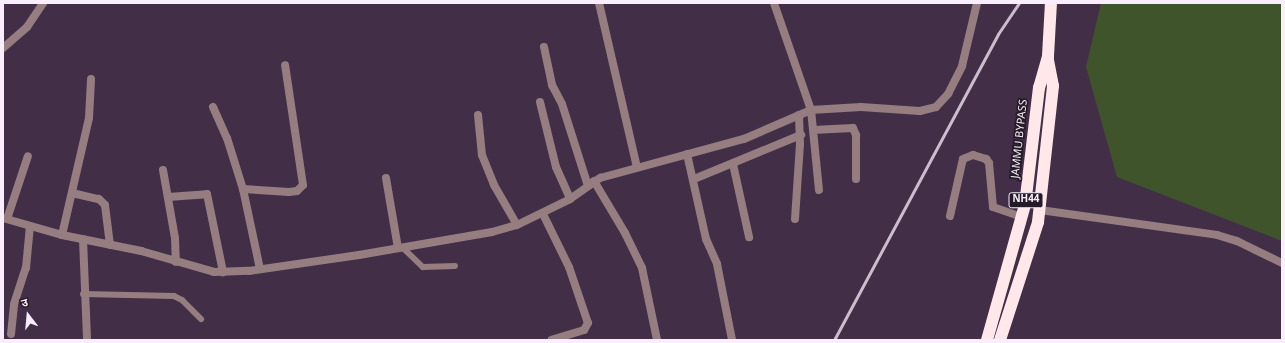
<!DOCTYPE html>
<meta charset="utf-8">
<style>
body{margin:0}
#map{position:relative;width:1285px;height:343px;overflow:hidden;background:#422f47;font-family:Georgia,"Noto Sans Devanagari",serif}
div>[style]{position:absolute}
.green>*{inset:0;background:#40542c}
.lane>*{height:6px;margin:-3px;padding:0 3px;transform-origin:3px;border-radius:3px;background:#957d80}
.street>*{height:8px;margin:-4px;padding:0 4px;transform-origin:4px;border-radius:4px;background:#957d80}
.highway>*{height:12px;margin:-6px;padding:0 6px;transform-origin:6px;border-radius:6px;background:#ffe7ea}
.rail>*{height:3px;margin:-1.5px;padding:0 1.5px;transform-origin:1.5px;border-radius:1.5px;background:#cbbcce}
span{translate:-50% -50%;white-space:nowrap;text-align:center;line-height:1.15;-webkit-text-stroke:3.5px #241b26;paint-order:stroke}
.shield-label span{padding:1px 3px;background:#241b26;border:1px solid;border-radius:3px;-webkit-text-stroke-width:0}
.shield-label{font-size:10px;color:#faedfd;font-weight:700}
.street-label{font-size:11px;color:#faedfd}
.frame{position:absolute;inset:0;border:4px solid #faedfd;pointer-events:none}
.north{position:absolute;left:8px;top:295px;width:40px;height:40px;-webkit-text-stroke:3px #241b26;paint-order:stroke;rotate:344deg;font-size:11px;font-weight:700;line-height:16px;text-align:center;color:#faedfd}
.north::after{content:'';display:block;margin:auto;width:14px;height:18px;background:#faedfd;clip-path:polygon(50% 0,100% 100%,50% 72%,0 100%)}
</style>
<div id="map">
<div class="green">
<i style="clip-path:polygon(1101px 3px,1282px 3px,1282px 241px,1117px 177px,1086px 67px)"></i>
</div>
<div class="lane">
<i style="left:402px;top:247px;width:29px;rotate:44deg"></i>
<i style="left:423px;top:267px;width:32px;rotate:-2deg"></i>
<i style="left:83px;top:294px;width:91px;rotate:1.3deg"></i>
<i style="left:174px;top:296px;width:9px;rotate:27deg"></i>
<i style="left:182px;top:300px;width:27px;rotate:45deg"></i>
</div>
<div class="street">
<i style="left:599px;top:3px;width:168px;rotate:77deg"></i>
<i style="left:544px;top:47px;width:39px;rotate:78deg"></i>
<i style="left:552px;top:85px;width:21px;rotate:62deg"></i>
<i style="left:562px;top:104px;width:86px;rotate:72.4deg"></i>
<i style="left:3px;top:48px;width:32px;rotate:-41deg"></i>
<i style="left:27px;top:27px;width:29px;rotate:-56deg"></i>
<i style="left:540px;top:102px;width:67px;rotate:76.2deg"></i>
<i style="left:556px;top:167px;width:35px;rotate:66deg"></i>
<i style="left:213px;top:107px;width:34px;rotate:66deg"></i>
<i style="left:227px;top:138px;width:53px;rotate:72.6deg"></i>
<i style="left:243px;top:189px;width:82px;rotate:78deg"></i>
<i style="left:478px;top:115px;width:40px;rotate:84.3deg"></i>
<i style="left:482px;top:155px;width:32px;rotate:68deg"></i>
<i style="left:494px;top:185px;width:46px;rotate:60.1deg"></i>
<i style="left:813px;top:130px;width:40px;rotate:-2.9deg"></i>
<i style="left:853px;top:128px;width:8px;rotate:67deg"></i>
<i style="left:856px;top:135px;width:44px;rotate:90deg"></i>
<i style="left:687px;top:154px;width:87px;rotate:77.4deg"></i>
<i style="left:706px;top:239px;width:27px;rotate:66deg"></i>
<i style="left:717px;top:264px;width:77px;rotate:78.8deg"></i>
<i style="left:733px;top:164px;width:75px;rotate:77.6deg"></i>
<i style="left:163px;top:170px;width:69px;rotate:80deg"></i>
<i style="left:175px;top:238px;width:24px;rotate:88deg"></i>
<i style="left:386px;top:178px;width:71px;rotate:80.3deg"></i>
<i style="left:694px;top:179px;width:116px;rotate:-22.4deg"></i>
<i style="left:594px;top:181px;width:61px;rotate:59.2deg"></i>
<i style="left:625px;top:233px;width:39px;rotate:64deg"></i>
<i style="left:642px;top:268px;width:74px;rotate:78.2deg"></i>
<i style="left:243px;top:189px;width:46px;rotate:3.7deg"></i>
<i style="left:289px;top:192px;width:8px;rotate:-7deg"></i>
<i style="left:297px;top:191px;width:8px;rotate:-45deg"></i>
<i style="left:303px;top:185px;width:121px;rotate:-98.5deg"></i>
<i style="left:819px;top:190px;width:80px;rotate:-95.7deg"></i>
<i style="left:811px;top:110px;width:50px;rotate:-3.4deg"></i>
<i style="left:861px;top:107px;width:59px;rotate:3.9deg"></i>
<i style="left:920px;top:111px;width:16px;rotate:-14deg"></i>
<i style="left:936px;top:107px;width:18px;rotate:-47deg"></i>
<i style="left:948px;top:94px;width:31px;rotate:-63deg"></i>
<i style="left:962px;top:66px;width:65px;rotate:-76.6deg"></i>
<i style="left:72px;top:193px;width:28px;rotate:13deg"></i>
<i style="left:99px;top:199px;width:8px;rotate:45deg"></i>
<i style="left:105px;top:205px;width:40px;rotate:82.9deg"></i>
<i style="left:168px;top:197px;width:39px;rotate:-4deg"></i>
<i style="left:207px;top:194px;width:80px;rotate:78.4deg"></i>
<i style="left:1040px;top:210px;width:179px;rotate:8deg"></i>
<i style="left:1217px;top:235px;width:21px;rotate:17deg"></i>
<i style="left:1237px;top:241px;width:50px;rotate:26.1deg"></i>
<i style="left:543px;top:214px;width:59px;rotate:63.9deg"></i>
<i style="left:569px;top:267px;width:59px;rotate:71.3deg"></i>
<i style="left:588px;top:323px;width:8px;rotate:120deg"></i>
<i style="left:584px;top:330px;width:34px;rotate:163deg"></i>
<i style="left:950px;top:216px;width:58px;rotate:-77.2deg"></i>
<i style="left:963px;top:159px;width:11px;rotate:-22deg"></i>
<i style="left:973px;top:155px;width:14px;rotate:17deg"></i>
<i style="left:986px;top:159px;width:5px;rotate:53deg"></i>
<i style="left:989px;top:163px;width:44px;rotate:84.8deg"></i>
<i style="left:993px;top:207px;width:31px;rotate:19deg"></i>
<i style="left:3px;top:218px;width:61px;rotate:16.1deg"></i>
<i style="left:62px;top:235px;width:81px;rotate:11.4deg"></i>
<i style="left:141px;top:251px;width:76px;rotate:16deg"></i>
<i style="left:214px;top:272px;width:35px;rotate:-2deg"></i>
<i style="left:249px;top:271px;width:111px;rotate:-8.3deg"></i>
<i style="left:359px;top:255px;width:135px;rotate:-9.8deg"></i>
<i style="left:492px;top:232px;width:26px;rotate:-16deg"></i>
<i style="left:517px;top:225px;width:59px;rotate:-26.1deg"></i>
<i style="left:570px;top:199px;width:37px;rotate:-35deg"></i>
<i style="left:600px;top:178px;width:149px;rotate:-15.2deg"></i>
<i style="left:744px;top:139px;width:73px;rotate:-23.4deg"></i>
<i style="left:811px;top:110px;width:113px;rotate:-109.1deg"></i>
<i style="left:7px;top:219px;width:66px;rotate:-71.6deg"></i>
<i style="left:795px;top:219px;width:75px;rotate:-86.2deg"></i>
<i style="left:800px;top:144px;width:29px;rotate:-92deg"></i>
<i style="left:62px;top:235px;width:120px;rotate:-77deg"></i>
<i style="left:89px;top:118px;width:39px;rotate:-87deg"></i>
<i style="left:83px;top:239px;width:101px;rotate:87.7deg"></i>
<i style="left:11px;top:334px;width:30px;rotate:-84deg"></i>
<i style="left:14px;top:304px;width:38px;rotate:-72deg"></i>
<i style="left:26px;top:268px;width:42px;rotate:-84.6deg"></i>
</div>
<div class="highway">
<i style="left:987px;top:340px;width:140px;rotate:-74.3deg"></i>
<i style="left:1025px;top:205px;width:118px;rotate:-83.2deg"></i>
<i style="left:1039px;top:88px;width:33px;rotate:-74deg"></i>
<i style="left:1048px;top:56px;width:53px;rotate:-86.8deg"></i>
<i style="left:1000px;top:340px;width:124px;rotate:-72.1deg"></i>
<i style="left:1038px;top:222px;width:137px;rotate:-83.7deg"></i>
<i style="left:1053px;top:86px;width:26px;rotate:-101deg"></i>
</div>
<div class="rail">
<i style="left:834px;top:340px;width:347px;rotate:-61.8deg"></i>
<i style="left:998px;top:34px;width:37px;rotate:-56deg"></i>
</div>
<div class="shield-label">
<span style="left:1026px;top:200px">NH44</span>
</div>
<div class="street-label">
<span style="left:1020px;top:139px;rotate:-84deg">JAMMU BYPASS</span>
</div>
<div class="frame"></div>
<div class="north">उ</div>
</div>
